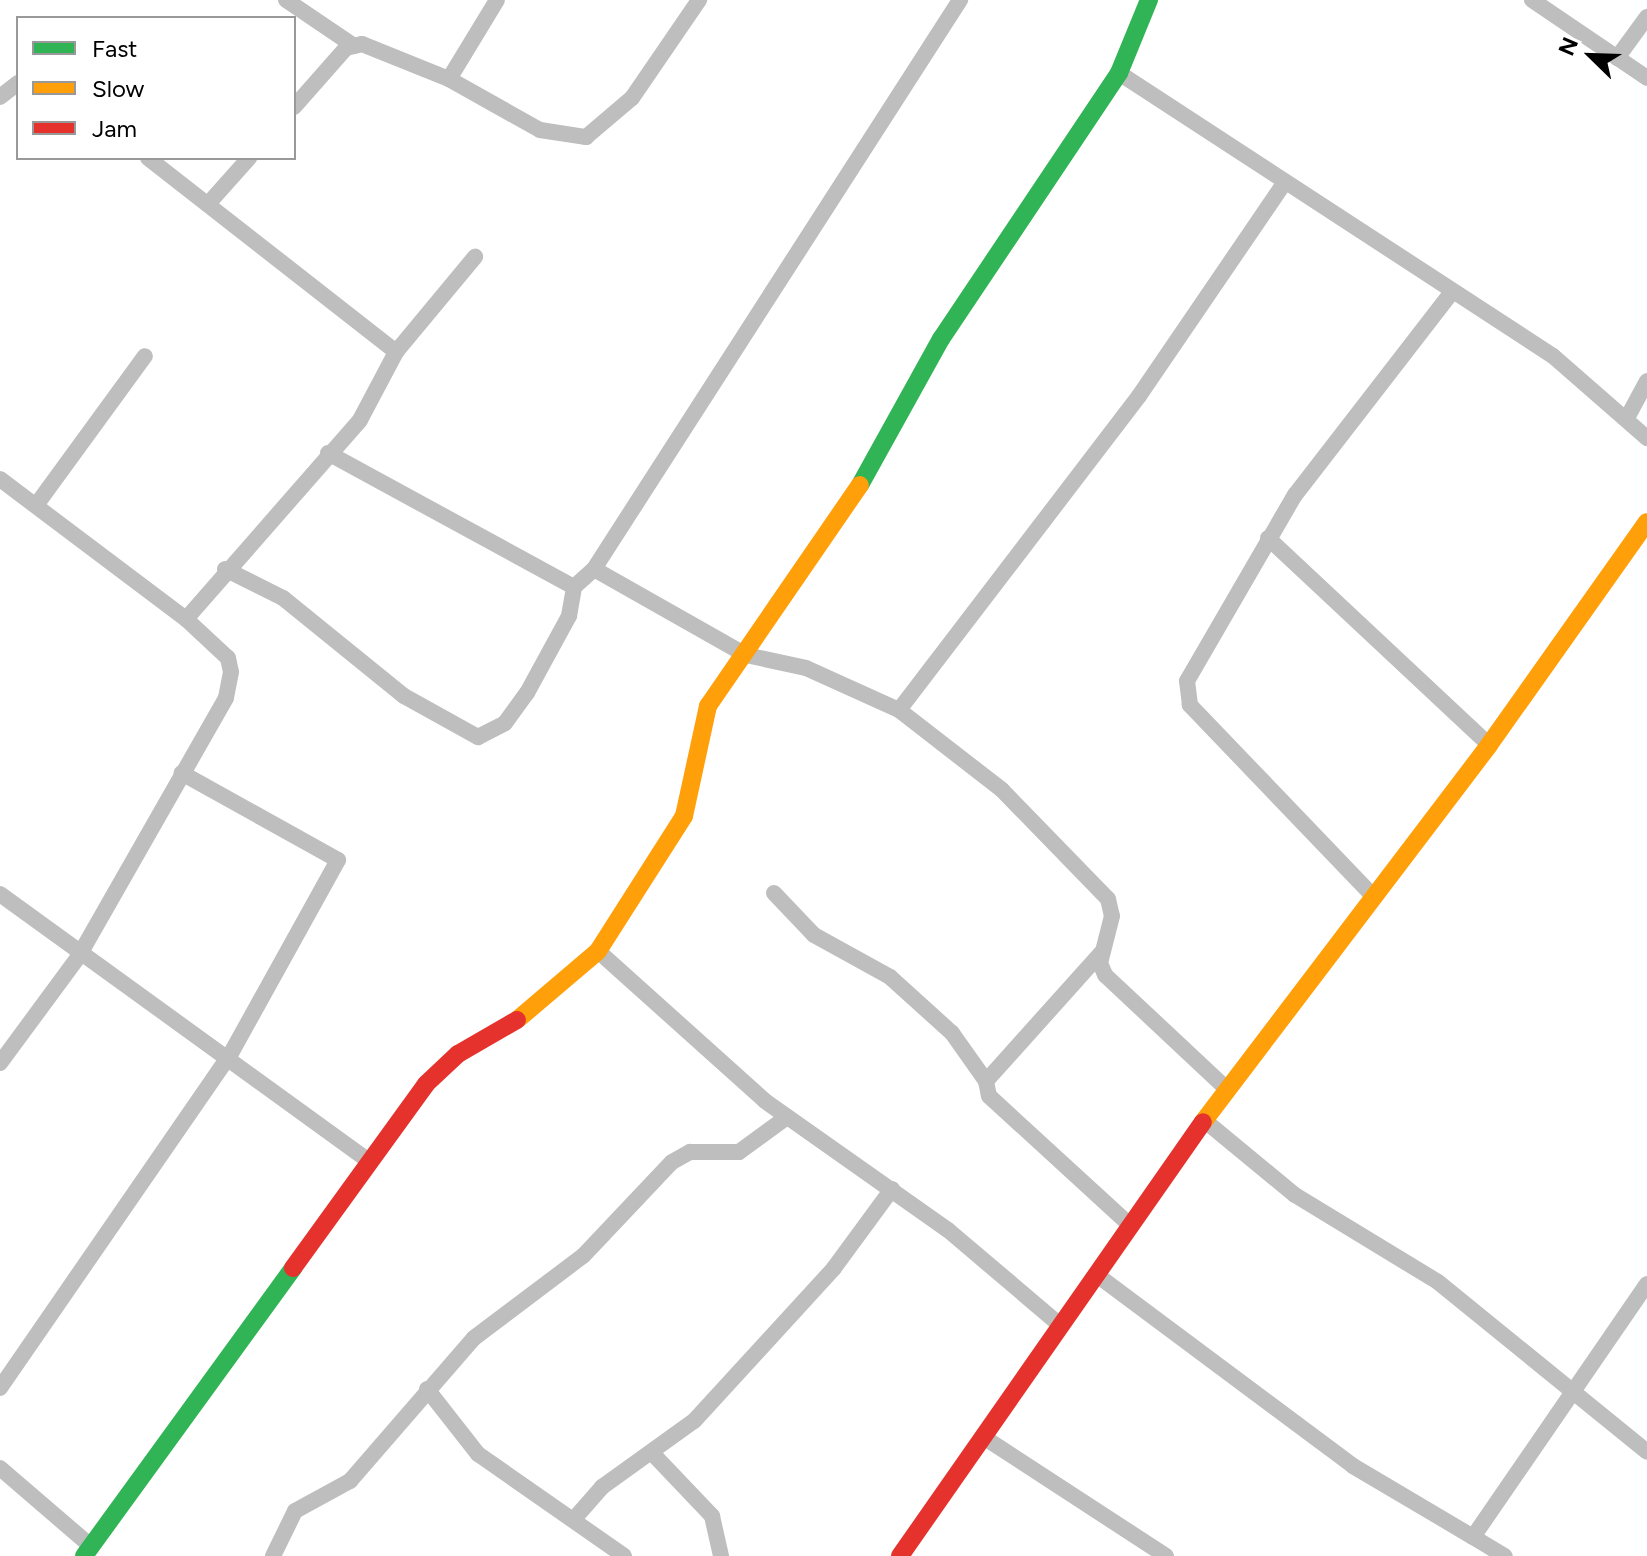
<!DOCTYPE html>
<style>
body{margin:0}
#map{position:relative;width:1647px;height:1556px;overflow:hidden;background:#fff;font-family:Figtree,sans-serif}
div>[style]{position:absolute}
.street>*{height:16px;margin:-8px;padding:0 8px;transform-origin:8px;border-radius:8px;background:#bebebe}
.fast>*{height:18px;margin:-9px;padding:0 9px;transform-origin:9px;border-radius:9px;background:#30b455}
.slow>*{height:18px;margin:-9px;padding:0 9px;transform-origin:9px;border-radius:9px;background:#ff9f0a}
.jam>*{height:18px;margin:-9px;padding:0 9px;transform-origin:9px;border-radius:9px;background:#e5322d}
span{translate:-50% -50%;white-space:nowrap;text-align:center;line-height:1.15;-webkit-text-stroke:7px #fff;paint-order:stroke}
.legend{position:absolute;left:16px;top:16px;width:280px;height:144px;box-sizing:border-box;background:#fff;border:2px solid #999;margin:0;padding:10px 14px;list-style:none;font-size:24px;color:#000}
.legend li{display:flex;align-items:center;gap:16px;height:40px}
.legend b{width:40px;border:2px solid #999}
.north{position:absolute;left:1551px;top:16px;width:80px;height:80px;-webkit-text-stroke:6px #fff;paint-order:stroke;rotate:293deg;font-size:22px;font-weight:700;line-height:32px;text-align:center;color:#000}
.north::after{content:'';display:block;margin:auto;width:28px;height:36px;background:#000;clip-path:polygon(50% 0,100% 100%,50% 72%,0 100%)}
</style>
<div id="map">
<div class="street">
<i style="left:286px;top:0;width:82px;rotate:34.1deg"></i>
<i style="left:1532px;top:0;width:139px;rotate:34.1deg"></i>
<i style="left:1617px;top:58px;width:51px;rotate:-53.8deg"></i>
<i style="left:1119px;top:73px;width:518px;rotate:33.11deg"></i>
<i style="left:1553px;top:356px;width:125px;rotate:41.1deg"></i>
<i style="left:449px;top:79px;width:92px;rotate:-58.7deg"></i>
<i style="left:0;top:97px;width:23px;rotate:-38deg"></i>
<i style="left:294px;top:107px;width:79px;rotate:-48.6deg"></i>
<i style="left:346px;top:48px;width:16px;rotate:-14deg"></i>
<i style="left:362px;top:44px;width:94px;rotate:21.9deg"></i>
<i style="left:449px;top:79px;width:104px;rotate:29.3deg"></i>
<i style="left:540px;top:130px;width:47px;rotate:8.7deg"></i>
<i style="left:586px;top:137px;width:60px;rotate:-40.3deg"></i>
<i style="left:632px;top:98px;width:119px;rotate:-55.6deg"></i>
<i style="left:148px;top:158px;width:315px;rotate:38deg"></i>
<i style="left:208px;top:204px;width:62px;rotate:-48.3deg"></i>
<i style="left:1627px;top:418px;width:42px;rotate:-61.6deg"></i>
<i style="left:328px;top:453px;width:280px;rotate:28.6deg"></i>
<i style="left:574px;top:587px;width:27px;rotate:-42deg"></i>
<i style="left:594px;top:569px;width:677px;rotate:-57.25deg"></i>
<i style="left:0;top:479px;width:233px;rotate:37deg"></i>
<i style="left:186px;top:619px;width:57px;rotate:42.9deg"></i>
<i style="left:228px;top:658px;width:14px;rotate:78deg"></i>
<i style="left:231px;top:672px;width:26px;rotate:101deg"></i>
<i style="left:226px;top:698px;width:297px;rotate:119.7deg"></i>
<i style="left:79px;top:956px;width:133px;rotate:126.4deg"></i>
<i style="left:37px;top:504px;width:183px;rotate:-53.9deg"></i>
<i style="left:1268px;top:538px;width:303px;rotate:43.1deg"></i>
<i style="left:225px;top:569px;width:65px;rotate:26.6deg"></i>
<i style="left:283px;top:598px;width:156px;rotate:39deg"></i>
<i style="left:404px;top:696px;width:85px;rotate:29deg"></i>
<i style="left:478px;top:737px;width:30px;rotate:-27deg"></i>
<i style="left:505px;top:723px;width:37px;rotate:-54deg"></i>
<i style="left:527px;top:693px;width:88px;rotate:-61.4deg"></i>
<i style="left:569px;top:616px;width:29px;rotate:-80deg"></i>
<i style="left:594px;top:569px;width:175px;rotate:29.5deg"></i>
<i style="left:746px;top:655px;width:61px;rotate:12.2deg"></i>
<i style="left:806px;top:668px;width:102px;rotate:24.3deg"></i>
<i style="left:899px;top:710px;width:130px;rotate:37.8deg"></i>
<i style="left:1002px;top:790px;width:152px;rotate:45.8deg"></i>
<i style="left:1108px;top:899px;width:17px;rotate:77deg"></i>
<i style="left:1112px;top:916px;width:49px;rotate:104.3deg"></i>
<i style="left:1100px;top:963px;width:13px;rotate:67deg"></i>
<i style="left:1105px;top:975px;width:168px;rotate:43.1deg"></i>
<i style="left:186px;top:619px;width:264px;rotate:-48.8deg"></i>
<i style="left:360px;top:420px;width:77px;rotate:-62.1deg"></i>
<i style="left:396px;top:352px;width:124px;rotate:-50.3deg"></i>
<i style="left:899px;top:710px;width:395px;rotate:-52.6deg"></i>
<i style="left:1139px;top:396px;width:259px;rotate:-55.7deg"></i>
<i style="left:774px;top:893px;width:58px;rotate:46.4deg"></i>
<i style="left:814px;top:935px;width:87px;rotate:28.9deg"></i>
<i style="left:890px;top:977px;width:84px;rotate:42.1deg"></i>
<i style="left:952px;top:1033px;width:59px;rotate:54.7deg"></i>
<i style="left:0;top:894px;width:454px;rotate:35.9deg"></i>
<i style="left:1373px;top:896px;width:265px;rotate:-133.8deg"></i>
<i style="left:1190px;top:705px;width:24px;rotate:-97deg"></i>
<i style="left:1187px;top:681px;width:215px;rotate:-59.9deg"></i>
<i style="left:1295px;top:495px;width:255px;rotate:-52.3deg"></i>
<i style="left:598px;top:951px;width:224px;rotate:41.9deg"></i>
<i style="left:765px;top:1101px;width:224px;rotate:35.2deg"></i>
<i style="left:948px;top:1230px;width:145px;rotate:40.3deg"></i>
<i style="left:1101px;top:953px;width:172px;rotate:131.9deg"></i>
<i style="left:986px;top:1081px;width:15px;rotate:79deg"></i>
<i style="left:989px;top:1096px;width:193px;rotate:42.5deg"></i>
<i style="left:1204px;top:1120px;width:118px;rotate:39.5deg"></i>
<i style="left:1295px;top:1195px;width:167px;rotate:31.3deg"></i>
<i style="left:1438px;top:1282px;width:269px;rotate:39.1deg"></i>
<i style="left:1097px;top:1275px;width:319px;rotate:36.7deg"></i>
<i style="left:1353px;top:1466px;width:139px;rotate:30.6deg"></i>
<i style="left:1473px;top:1537px;width:307px;rotate:-55.5deg"></i>
<i style="left:0;top:1388px;width:405px;rotate:-55.4deg"></i>
<i style="left:230px;top:1055px;width:223px;rotate:-61deg"></i>
<i style="left:338px;top:860px;width:179px;rotate:-150.9deg"></i>
<i style="left:427px;top:1389px;width:83px;rotate:51.9deg"></i>
<i style="left:478px;top:1454px;width:178px;rotate:34.9deg"></i>
<i style="left:985px;top:1438px;width:216px;rotate:33.1deg"></i>
<i style="left:653px;top:1454px;width:86px;rotate:46.4deg"></i>
<i style="left:712px;top:1516px;width:41px;rotate:77.3deg"></i>
<i style="left:0;top:1468px;width:121px;rotate:40.7deg"></i>
<i style="left:574px;top:1519px;width:43px;rotate:-48.8deg"></i>
<i style="left:602px;top:1487px;width:113px;rotate:-35.7deg"></i>
<i style="left:694px;top:1421px;width:207px;rotate:-47.5deg"></i>
<i style="left:834px;top:1268px;width:98px;rotate:-53.7deg"></i>
<i style="left:1473px;top:1537px;width:37px;rotate:31deg"></i>
<i style="left:273px;top:1556px;width:50px;rotate:-63.9deg"></i>
<i style="left:295px;top:1511px;width:63px;rotate:-28.6deg"></i>
<i style="left:350px;top:1481px;width:189px;rotate:-49.1deg"></i>
<i style="left:474px;top:1338px;width:136px;rotate:-37deg"></i>
<i style="left:583px;top:1256px;width:129px;rotate:-46.6deg"></i>
<i style="left:672px;top:1162px;width:21px;rotate:-29deg"></i>
<i style="left:690px;top:1152px;width:49px"></i>
<i style="left:739px;top:1152px;width:59px;rotate:-36.1deg"></i>
</div>
<div class="fast">
<i style="left:860px;top:485px;width:167px;rotate:-61deg"></i>
<i style="left:941px;top:339px;width:320px;rotate:-56.2deg"></i>
<i style="left:1119px;top:73px;width:79px;rotate:-67.7deg"></i>
<i style="left:84px;top:1556px;width:356px;rotate:-54deg"></i>
</div>
<div class="slow">
<i style="left:517px;top:1020px;width:106px;rotate:-40.4deg"></i>
<i style="left:598px;top:951px;width:160px;rotate:-57.5deg"></i>
<i style="left:684px;top:816px;width:113px;rotate:-77.7deg"></i>
<i style="left:708px;top:706px;width:268px;rotate:-55.5deg"></i>
<i style="left:1203px;top:1122px;width:473px;rotate:-52.8deg"></i>
<i style="left:1489px;top:745px;width:273px;rotate:-54.7deg"></i>
</div>
<div class="jam">
<i style="left:293px;top:1268px;width:227px;rotate:-54.1deg"></i>
<i style="left:426px;top:1084px;width:44px;rotate:-43.2deg"></i>
<i style="left:458px;top:1054px;width:68px;rotate:-30deg"></i>
<i style="left:900px;top:1556px;width:529px;rotate:-55.08deg"></i>
</div>
<ul class="legend">
<li><b style="height:10px;background:#30b455"></b>Fast</li>
<li><b style="height:10px;background:#ff9f0a"></b>Slow</li>
<li><b style="height:10px;background:#e5322d"></b>Jam</li>
</ul>
<div class="north">N</div>
</div>
